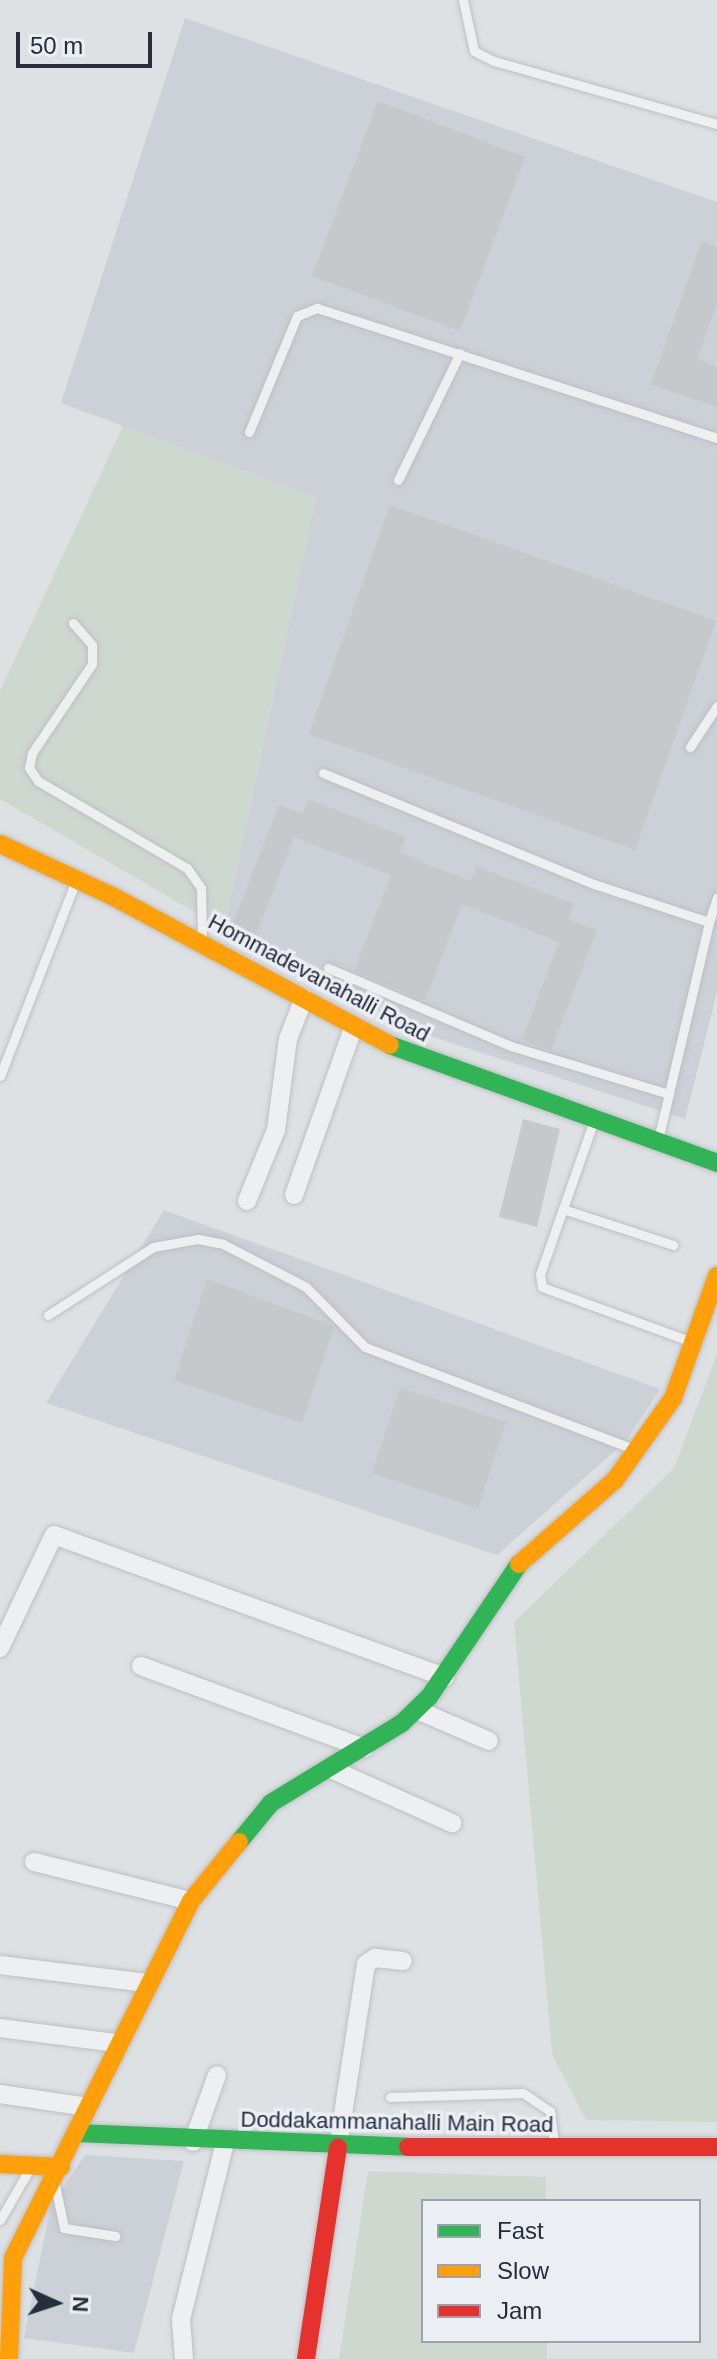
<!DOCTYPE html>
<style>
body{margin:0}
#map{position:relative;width:717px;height:2359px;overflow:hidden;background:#dee1e4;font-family:Arial,sans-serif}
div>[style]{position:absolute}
.built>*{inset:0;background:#ccd0d7}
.green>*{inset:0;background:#ced8cf}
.building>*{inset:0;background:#c6c9cc}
.roads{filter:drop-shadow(0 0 2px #bdbfc2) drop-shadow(0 0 2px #bdbfc2)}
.lane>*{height:9px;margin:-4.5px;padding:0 4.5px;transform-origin:4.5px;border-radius:4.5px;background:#eeeff1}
.street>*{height:18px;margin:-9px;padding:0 9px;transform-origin:9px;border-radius:9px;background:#eeeff1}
.fast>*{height:18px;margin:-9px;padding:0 9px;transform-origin:9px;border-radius:9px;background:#30b455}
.slow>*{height:18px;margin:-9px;padding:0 9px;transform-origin:9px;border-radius:9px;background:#ff9f0a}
.jam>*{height:18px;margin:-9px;padding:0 9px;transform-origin:9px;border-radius:9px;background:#e5322d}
span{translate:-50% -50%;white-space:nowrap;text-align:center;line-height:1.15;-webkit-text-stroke:7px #ebeff4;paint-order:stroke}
.street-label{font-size:22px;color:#262d3d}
.legend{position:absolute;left:421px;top:2199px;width:280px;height:144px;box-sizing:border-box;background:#ebeff4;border:2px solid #9ca1ab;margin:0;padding:10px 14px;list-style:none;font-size:24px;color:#262d3d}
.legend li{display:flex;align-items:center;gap:16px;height:40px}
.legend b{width:40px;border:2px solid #9ca1ab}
.north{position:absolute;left:16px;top:2263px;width:80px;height:80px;-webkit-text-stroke:6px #ebeff4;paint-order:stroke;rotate:93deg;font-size:22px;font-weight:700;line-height:32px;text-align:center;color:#262d3d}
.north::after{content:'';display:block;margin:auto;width:28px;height:36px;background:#262d3d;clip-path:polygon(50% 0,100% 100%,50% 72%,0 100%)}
.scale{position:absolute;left:16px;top:32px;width:136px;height:36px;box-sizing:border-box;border:4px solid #262d3d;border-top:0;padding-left:10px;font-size:24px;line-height:28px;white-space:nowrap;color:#262d3d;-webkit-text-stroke:6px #ebeff4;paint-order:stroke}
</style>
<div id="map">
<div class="built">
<i style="clip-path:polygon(185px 18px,717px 202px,717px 992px,685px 1119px,415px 1031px,224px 929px,316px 497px,61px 403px)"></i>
<i style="clip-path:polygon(164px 1210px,660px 1389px,626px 1441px,497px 1555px,46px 1403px)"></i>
<i style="clip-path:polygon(85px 2155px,184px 2161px,134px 2353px,24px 2338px,51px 2205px)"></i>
</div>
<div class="green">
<i style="clip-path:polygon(123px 426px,316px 497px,224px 929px,0 799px,0 691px)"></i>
<i style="clip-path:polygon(717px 1354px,717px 2122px,586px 2120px,552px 2054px,514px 1622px,674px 1468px)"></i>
<i style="clip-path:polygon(368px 2171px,546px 2177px,546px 2201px,423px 2201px,423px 2341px,547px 2341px,547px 2359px,339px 2359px)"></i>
</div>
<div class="building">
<i style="clip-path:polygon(378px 101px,525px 157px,460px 331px,312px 276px)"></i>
<i style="clip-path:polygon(702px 241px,717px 247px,717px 304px,697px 359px,717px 367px,717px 407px,651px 384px)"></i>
<i style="clip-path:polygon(390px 505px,716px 621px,635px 850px,309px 734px)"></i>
<i style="clip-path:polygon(308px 799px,406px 837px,400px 852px,428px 865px,471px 881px,476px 866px,574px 904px,568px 919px,597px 930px,551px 1050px,522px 1040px,559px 942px,462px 904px,425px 1001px,354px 971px,391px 875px,294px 837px,256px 935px,232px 926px,279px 805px,303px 814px)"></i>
<i style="clip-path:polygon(523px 1119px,560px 1129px,537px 1227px,499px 1217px)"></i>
<i style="clip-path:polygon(207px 1279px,334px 1326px,302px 1423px,174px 1380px)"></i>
<i style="clip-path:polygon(400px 1388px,506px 1422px,478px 1508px,372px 1473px)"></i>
</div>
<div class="roads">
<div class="lane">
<i style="left:463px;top:0;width:52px;rotate:77.8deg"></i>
<i style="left:474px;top:51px;width:22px;rotate:27deg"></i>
<i style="left:494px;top:61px;width:232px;rotate:15.8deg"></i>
<i style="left:249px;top:432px;width:126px;rotate:-67.5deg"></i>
<i style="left:297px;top:316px;width:22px;rotate:-22deg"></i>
<i style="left:317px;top:308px;width:421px;rotate:18deg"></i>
<i style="left:398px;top:480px;width:141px;rotate:-64deg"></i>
<i style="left:73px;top:623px;width:29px;rotate:49deg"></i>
<i style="left:92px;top:645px;width:19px;rotate:90deg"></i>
<i style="left:92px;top:664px;width:107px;rotate:124deg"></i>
<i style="left:32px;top:753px;width:15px;rotate:101deg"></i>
<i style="left:29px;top:768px;width:16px;rotate:55deg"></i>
<i style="left:38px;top:781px;width:173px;rotate:30.3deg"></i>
<i style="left:187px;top:868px;width:24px;rotate:55deg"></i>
<i style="left:201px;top:888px;width:52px;rotate:88.9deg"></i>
<i style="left:690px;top:747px;width:49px;rotate:-56.6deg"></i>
<i style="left:323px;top:773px;width:293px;rotate:22.3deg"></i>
<i style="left:594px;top:884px;width:121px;rotate:18.3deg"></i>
<i style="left:709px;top:922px;width:26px;rotate:-72deg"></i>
<i style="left:328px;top:968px;width:199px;rotate:23.1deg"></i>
<i style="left:511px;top:1046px;width:165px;rotate:16.9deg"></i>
<i style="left:0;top:1076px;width:207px;rotate:-68.8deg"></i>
<i style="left:593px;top:1123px;width:160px;rotate:109.3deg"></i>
<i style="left:540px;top:1274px;width:13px;rotate:81deg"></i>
<i style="left:542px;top:1287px;width:160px;rotate:20.1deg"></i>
<i style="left:658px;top:1140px;width:224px;rotate:-76.8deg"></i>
<i style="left:563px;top:1209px;width:116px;rotate:18.1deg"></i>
<i style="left:48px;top:1315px;width:125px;rotate:-32.9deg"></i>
<i style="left:153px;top:1247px;width:46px;rotate:-10.1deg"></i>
<i style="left:198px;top:1239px;width:25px;rotate:11deg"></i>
<i style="left:223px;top:1244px;width:93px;rotate:27.4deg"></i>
<i style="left:306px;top:1287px;width:84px;rotate:45.5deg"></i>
<i style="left:365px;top:1347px;width:287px;rotate:20.8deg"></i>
<i style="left:390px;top:2097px;width:133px;rotate:-1.7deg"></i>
<i style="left:523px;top:2093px;width:32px;rotate:34deg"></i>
<i style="left:550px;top:2111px;width:34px;rotate:83deg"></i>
<i style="left:55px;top:2185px;width:44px;rotate:78.2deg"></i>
<i style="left:64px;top:2228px;width:52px;rotate:8.9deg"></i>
<i style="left:0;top:2220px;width:60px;rotate:-60deg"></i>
</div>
<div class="street">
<i style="left:294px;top:1195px;width:179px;rotate:-70.5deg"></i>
<i style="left:247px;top:1201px;width:77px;rotate:-67.8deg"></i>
<i style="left:276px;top:1130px;width:92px;rotate:-82.5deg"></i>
<i style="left:288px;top:1039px;width:44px;rotate:-68.7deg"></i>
<i style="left:0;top:1648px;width:125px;rotate:-64.5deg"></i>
<i style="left:54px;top:1535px;width:416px;rotate:20deg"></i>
<i style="left:141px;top:1666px;width:238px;rotate:20.2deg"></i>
<i style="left:417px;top:1710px;width:78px;rotate:23.3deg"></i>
<i style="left:331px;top:1769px;width:133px;rotate:24.1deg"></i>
<i style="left:34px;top:1862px;width:162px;rotate:14deg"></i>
<i style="left:0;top:1965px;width:148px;rotate:7deg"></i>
<i style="left:0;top:2028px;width:116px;rotate:7.4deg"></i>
<i style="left:0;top:2094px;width:89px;rotate:8.4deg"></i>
<i style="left:193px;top:2142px;width:71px;rotate:-70.3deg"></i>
<i style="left:338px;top:2147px;width:185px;rotate:-81.3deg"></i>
<i style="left:366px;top:1964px;width:11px;rotate:-34deg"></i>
<i style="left:375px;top:1958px;width:28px;rotate:6deg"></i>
<i style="left:184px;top:2359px;width:40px;rotate:-94.3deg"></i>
<i style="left:181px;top:2319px;width:182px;rotate:-76deg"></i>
</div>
<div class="fast">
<i style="left:390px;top:1045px;width:348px;rotate:19.8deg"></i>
<i style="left:239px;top:1842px;width:50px;rotate:-50.6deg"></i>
<i style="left:271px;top:1803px;width:153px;rotate:-31.4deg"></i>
<i style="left:402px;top:1723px;width:37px;rotate:-44deg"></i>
<i style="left:429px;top:1697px;width:161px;rotate:-55.9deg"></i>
<i style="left:77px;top:2133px;width:331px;rotate:2.4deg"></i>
</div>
<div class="slow">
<i style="left:0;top:844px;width:126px;rotate:24.9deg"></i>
<i style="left:114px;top:897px;width:313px;rotate:28.2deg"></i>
<i style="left:519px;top:1564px;width:128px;rotate:-41.2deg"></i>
<i style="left:615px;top:1480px;width:100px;rotate:-54.7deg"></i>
<i style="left:673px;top:1398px;width:130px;rotate:-70.2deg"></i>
<i style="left:0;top:2164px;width:61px;rotate:2.8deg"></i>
<i style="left:9px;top:2359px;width:101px;rotate:-87.7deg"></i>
<i style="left:13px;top:2258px;width:399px;rotate:-63.5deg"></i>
<i style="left:191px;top:1901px;width:76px;rotate:-50.9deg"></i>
</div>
<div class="jam">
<i style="left:408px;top:2147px;width:309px"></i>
<i style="left:306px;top:2359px;width:214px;rotate:-81.4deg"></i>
</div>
</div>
<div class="street-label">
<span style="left:319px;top:978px;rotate:28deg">Hommadevanahalli Road</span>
<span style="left:397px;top:2122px;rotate:1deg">Doddakammanahalli Main Road</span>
</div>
<ul class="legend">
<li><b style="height:10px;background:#30b455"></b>Fast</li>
<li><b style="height:10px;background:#ff9f0a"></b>Slow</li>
<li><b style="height:10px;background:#e5322d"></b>Jam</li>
</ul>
<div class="north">N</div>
<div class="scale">50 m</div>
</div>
